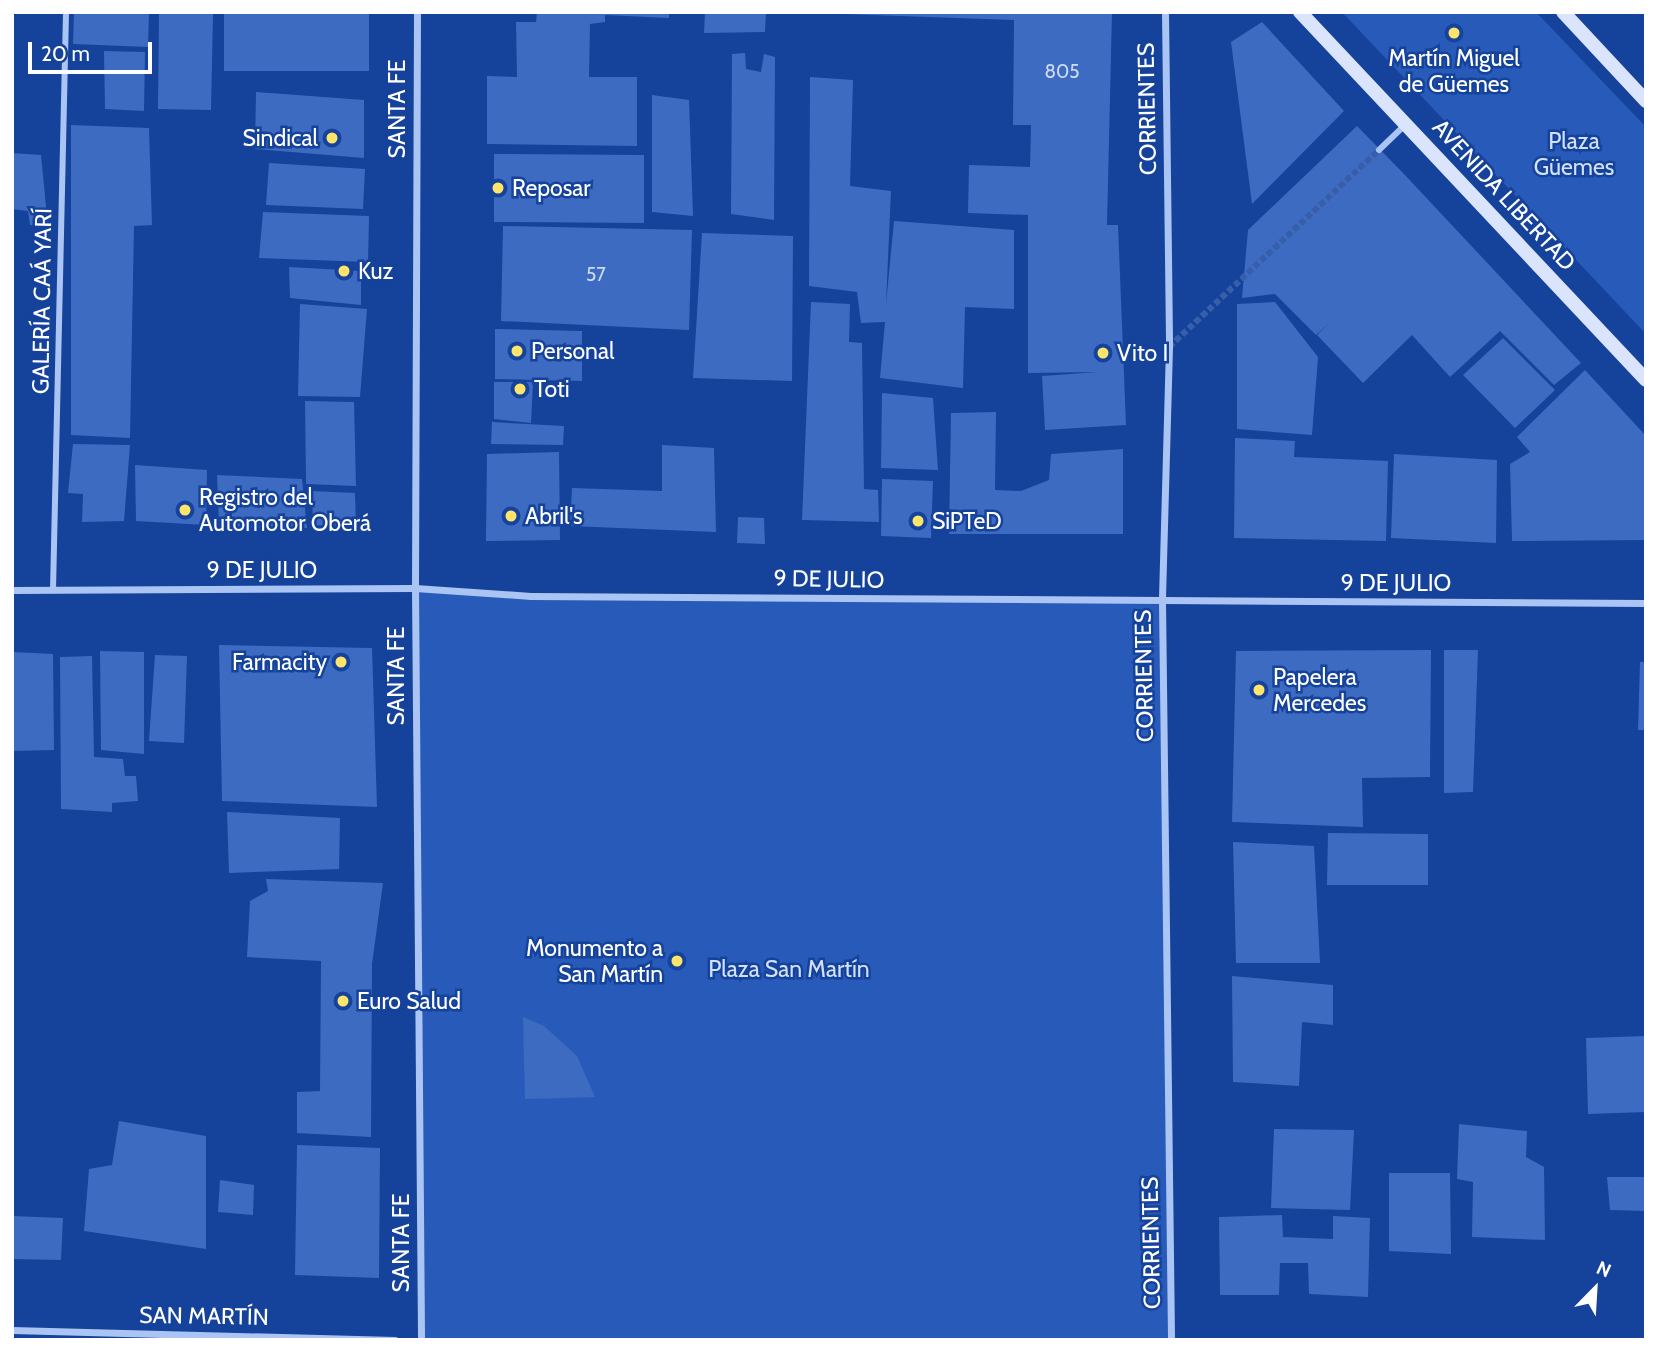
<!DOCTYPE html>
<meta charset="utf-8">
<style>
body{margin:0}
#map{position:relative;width:1658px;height:1352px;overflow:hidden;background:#15429b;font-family:Cabin,sans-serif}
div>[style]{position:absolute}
.green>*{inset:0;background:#285bb9}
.building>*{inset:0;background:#3d6bc2}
.pedestrian-tunnel>*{height:6px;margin-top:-3px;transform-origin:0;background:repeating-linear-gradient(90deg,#385eaa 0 6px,transparent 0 9px)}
.pedestrian>*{height:6px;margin:-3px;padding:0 3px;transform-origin:3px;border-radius:3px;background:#aac4f3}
.minor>*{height:7px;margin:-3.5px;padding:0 3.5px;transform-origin:3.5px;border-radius:3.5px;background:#aac4f3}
.secondary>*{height:14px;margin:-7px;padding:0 7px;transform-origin:7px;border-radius:7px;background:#dae5fd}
.dots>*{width:19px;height:19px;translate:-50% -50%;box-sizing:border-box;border:4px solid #15429b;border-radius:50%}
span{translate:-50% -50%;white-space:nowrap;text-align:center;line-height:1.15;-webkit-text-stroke:5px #15429b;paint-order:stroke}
.number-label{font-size:19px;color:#cedaf0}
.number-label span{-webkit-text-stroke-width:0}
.poi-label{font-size:23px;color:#fff}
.right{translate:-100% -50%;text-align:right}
.left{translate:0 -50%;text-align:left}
.street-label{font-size:23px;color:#fff}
.park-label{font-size:23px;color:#d2e1fd}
.frame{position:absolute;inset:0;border:14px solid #fff;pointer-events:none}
.north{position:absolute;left:1560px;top:1254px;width:70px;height:70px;-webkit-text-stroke:5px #15429b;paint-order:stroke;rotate:24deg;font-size:19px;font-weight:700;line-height:28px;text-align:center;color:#fff}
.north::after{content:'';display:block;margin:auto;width:24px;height:32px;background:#fff;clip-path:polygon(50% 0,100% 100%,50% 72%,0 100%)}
.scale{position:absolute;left:28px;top:42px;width:124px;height:32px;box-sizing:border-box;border:4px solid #fff;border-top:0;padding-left:9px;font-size:21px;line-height:24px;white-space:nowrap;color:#fff;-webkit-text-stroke:5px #15429b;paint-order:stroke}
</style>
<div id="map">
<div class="green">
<i style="clip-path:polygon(1342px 12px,1536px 12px,1646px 127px,1646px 334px)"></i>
<i style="clip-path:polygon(415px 588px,531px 596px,1162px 601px,1171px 1340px,421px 1340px)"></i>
</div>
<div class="building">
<i style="clip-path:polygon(74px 12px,149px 12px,148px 47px,73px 44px)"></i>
<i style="clip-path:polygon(224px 12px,369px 12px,369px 71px,224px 71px)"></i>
<i style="clip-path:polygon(537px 12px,669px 12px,669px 18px,605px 15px,605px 22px,590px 24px,589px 77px,637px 77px,637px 146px,487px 144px,487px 76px,517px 77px,516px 22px,536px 22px)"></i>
<i style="clip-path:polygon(705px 12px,766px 12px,765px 32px,704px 33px)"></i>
<i style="clip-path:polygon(786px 12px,1112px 12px,1107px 225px,1118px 225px,1126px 425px,1045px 430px,1042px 376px,1098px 372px,1028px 373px,1028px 215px,968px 213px,969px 165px,1030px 167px,1031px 125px,1013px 125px,1014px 20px)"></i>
<i style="clip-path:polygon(159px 13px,213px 14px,211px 110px,158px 109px)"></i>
<i style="clip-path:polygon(1262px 22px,1344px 111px,1252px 204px,1231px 42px)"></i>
<i style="clip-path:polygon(104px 51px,145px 52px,144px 111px,105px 109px)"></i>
<i style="clip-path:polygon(745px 53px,746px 69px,761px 72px,764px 54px,775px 57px,774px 220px,731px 214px,732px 54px)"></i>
<i style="clip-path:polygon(810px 77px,853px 80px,850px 186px,891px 191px,886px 304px,894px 221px,1014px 230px,1014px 309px,965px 307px,963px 388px,880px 378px,885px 322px,861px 323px,857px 292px,809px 286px)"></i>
<i style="clip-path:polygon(256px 92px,364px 100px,364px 158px,255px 149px)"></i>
<i style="clip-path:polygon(652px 95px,689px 100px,693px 216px,652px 212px)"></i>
<i style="clip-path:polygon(71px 125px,149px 128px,152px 225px,134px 226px,130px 438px,71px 435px)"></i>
<i style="clip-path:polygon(1357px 126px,1404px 174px,1581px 363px,1554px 385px,1500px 331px,1450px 377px,1412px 335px,1363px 383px,1317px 335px,1329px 323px,1316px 335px,1275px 294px,1242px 298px,1248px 230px)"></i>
<i style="clip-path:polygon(12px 153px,41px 155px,48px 227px,30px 225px,28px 211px,12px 209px)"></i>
<i style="clip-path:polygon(494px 154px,644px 155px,644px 223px,494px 222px)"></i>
<i style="clip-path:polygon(269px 163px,365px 169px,363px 209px,266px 205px)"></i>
<i style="clip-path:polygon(263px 212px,369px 216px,368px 262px,259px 258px)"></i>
<i style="clip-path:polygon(503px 226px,692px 230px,689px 330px,501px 321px)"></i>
<i style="clip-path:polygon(702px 233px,793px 236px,792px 381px,693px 378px)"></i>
<i style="clip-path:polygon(289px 267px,361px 271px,361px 305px,290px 298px)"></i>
<i style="clip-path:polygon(811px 302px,850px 304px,849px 342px,862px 343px,864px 489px,878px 490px,879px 522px,802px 520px)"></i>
<i style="clip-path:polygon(1275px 302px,1318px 357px,1312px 435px,1237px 429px,1237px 304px)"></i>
<i style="clip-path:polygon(300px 304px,367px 309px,360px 397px,298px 396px)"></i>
<i style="clip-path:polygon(495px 329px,582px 331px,582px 381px,495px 379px)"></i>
<i style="clip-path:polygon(1503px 338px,1555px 390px,1515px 428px,1463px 375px)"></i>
<i style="clip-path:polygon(1585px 370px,1646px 436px,1646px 540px,1512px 541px,1510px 464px,1530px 452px,1517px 437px)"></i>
<i style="clip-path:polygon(494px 382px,533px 382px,531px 423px,494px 419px)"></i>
<i style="clip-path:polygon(882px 393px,933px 398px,938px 470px,881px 468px)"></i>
<i style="clip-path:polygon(305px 401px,354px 402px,356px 486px,306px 484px)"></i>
<i style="clip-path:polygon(996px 412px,995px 490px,1021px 491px,1049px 480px,1051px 454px,1123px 449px,1123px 534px,949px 534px,951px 413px)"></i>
<i style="clip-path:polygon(492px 422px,564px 426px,563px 445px,491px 444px)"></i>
<i style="clip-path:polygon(1235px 438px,1295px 441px,1294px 457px,1388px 461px,1386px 541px,1234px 538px)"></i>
<i style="clip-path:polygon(73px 444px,130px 445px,124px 521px,82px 522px,83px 494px,68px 493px)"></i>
<i style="clip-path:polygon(662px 445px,714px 448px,716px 532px,570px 526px,572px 488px,662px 491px)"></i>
<i style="clip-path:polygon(559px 452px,560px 540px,486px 541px,487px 454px)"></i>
<i style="clip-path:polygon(1394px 454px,1497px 460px,1496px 543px,1391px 538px)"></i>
<i style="clip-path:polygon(135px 465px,207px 470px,206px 525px,136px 521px)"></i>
<i style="clip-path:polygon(217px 475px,302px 479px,307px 528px,219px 527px)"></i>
<i style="clip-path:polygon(882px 479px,933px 481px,931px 538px,881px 536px)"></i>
<i style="clip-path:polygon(312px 491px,355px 493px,356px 527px,313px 525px)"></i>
<i style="clip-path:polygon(738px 517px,764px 518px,765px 544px,737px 543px)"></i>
<i style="clip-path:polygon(219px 645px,372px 648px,377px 807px,222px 801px)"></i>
<i style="clip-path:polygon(1431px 650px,1430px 777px,1362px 778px,1363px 827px,1232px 822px,1236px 651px)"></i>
<i style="clip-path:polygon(1444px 650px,1478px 650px,1473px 792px,1444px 793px)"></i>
<i style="clip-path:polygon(100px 651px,144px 652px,144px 754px,101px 750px)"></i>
<i style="clip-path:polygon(12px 652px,53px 654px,54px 750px,12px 751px)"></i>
<i style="clip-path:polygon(155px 655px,187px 656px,184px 743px,149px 741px)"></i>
<i style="clip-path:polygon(92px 656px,94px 757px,123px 759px,125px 776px,136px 776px,138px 801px,112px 803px,112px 812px,61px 809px,60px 657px)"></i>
<i style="clip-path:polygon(1640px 662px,1646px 662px,1646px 730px,1638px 730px)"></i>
<i style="clip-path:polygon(227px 812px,340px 818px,339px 869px,229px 873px)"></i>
<i style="clip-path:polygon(1328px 833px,1428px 834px,1428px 885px,1327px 885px)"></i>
<i style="clip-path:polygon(1233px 842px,1314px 846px,1320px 963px,1236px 963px)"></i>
<i style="clip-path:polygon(266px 879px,383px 883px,372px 964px,371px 1137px,297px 1133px,297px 1092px,320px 1091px,321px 961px,247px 957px,250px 901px,268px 891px)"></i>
<i style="clip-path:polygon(1232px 976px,1333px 985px,1333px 1025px,1302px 1022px,1299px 1086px,1233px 1082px)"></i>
<i style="clip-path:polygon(523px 1017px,544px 1026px,577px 1056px,595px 1097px,525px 1099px)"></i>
<i style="clip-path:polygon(1646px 1036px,1646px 1112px,1588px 1114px,1586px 1038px)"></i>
<i style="clip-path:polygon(119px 1121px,206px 1136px,206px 1249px,84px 1231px,89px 1169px,112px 1165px)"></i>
<i style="clip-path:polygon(1459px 1124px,1527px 1131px,1526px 1157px,1544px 1167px,1545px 1240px,1472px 1237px,1473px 1182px,1457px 1179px)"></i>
<i style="clip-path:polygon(1274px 1129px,1354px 1130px,1350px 1210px,1271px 1208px)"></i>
<i style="clip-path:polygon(297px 1145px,380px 1148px,379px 1278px,295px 1275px)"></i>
<i style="clip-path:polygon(1389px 1173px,1450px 1173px,1451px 1254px,1389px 1251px)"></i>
<i style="clip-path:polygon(1607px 1177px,1646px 1177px,1646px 1211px,1610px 1210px)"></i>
<i style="clip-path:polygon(220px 1180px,254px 1185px,253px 1215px,218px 1212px)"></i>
<i style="clip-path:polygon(1282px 1215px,1283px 1237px,1333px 1239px,1333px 1216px,1370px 1218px,1368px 1297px,1309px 1294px,1308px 1263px,1280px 1263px,1279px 1295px,1220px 1295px,1219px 1217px)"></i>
<i style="clip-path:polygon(12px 1216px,63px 1218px,61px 1260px,12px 1259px)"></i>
</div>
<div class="pedestrian-tunnel">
<i style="left:1169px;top:347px;width:288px;rotate:-43.2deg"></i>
</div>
<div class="pedestrian">
<i style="left:1379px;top:150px;width:36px;rotate:-44deg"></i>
<i style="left:53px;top:590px;width:578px;rotate:-88.71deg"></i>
</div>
<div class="minor">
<i style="left:417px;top:12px;width:576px;rotate:90.2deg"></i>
<i style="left:415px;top:588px;width:752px;rotate:89.54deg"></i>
<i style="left:1165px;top:12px;width:335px;rotate:89.3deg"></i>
<i style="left:1169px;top:347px;width:254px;rotate:91.6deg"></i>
<i style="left:1162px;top:601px;width:739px;rotate:89.3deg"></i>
<i style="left:12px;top:590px;width:403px;rotate:-0.3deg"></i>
<i style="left:415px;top:588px;width:116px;rotate:3.9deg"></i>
<i style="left:531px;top:596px;width:1115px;rotate:0.36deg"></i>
<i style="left:12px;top:1330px;width:383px;rotate:1.5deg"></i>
</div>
<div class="secondary">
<i style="left:1300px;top:12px;width:505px;rotate:46.76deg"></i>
<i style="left:1563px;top:12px;width:122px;rotate:47deg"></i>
</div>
<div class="dots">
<i style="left:1454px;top:33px;background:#ffe46c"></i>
<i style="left:332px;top:138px;background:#ffe46c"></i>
<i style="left:498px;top:188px;background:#ffe46c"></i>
<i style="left:344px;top:271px;background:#ffe46c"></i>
<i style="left:517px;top:351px;background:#ffe46c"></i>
<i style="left:1103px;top:353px;background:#ffe46c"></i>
<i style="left:520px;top:389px;background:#ffe46c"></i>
<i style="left:185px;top:510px;background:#ffe46c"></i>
<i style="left:511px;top:516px;background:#ffe46c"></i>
<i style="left:918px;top:521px;background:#ffe46c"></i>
<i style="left:341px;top:662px;background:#ffe46c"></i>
<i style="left:1259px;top:690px;background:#ffe46c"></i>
<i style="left:677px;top:961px;background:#ffe46c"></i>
<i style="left:343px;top:1001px;background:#ffe46c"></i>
</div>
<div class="number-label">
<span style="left:1062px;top:72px">805</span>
<span style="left:596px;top:275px">57</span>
</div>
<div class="poi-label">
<span style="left:1454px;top:71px">Martín Miguel<br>de Güemes</span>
<span class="right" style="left:318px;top:138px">Sindical</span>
<span class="left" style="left:512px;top:188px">Reposar</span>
<span class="left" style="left:358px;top:271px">Kuz</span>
<span class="left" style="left:531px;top:351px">Personal</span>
<span class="left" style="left:1117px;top:353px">Vito I</span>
<span class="left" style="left:534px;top:389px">Toti</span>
<span class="left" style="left:199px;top:510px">Registro del<br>Automotor Oberá</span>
<span class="left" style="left:525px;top:516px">Abril's</span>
<span class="left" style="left:932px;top:521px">SiPTeD</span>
<span class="right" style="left:327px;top:662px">Farmacity</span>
<span class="left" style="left:1273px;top:690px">Papelera<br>Mercedes</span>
<span class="right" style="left:663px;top:961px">Monumento a<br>San Martín</span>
<span class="left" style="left:357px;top:1001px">Euro Salud</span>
</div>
<div class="street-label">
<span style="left:397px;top:109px;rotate:-90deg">SANTA FE</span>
<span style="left:1147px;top:109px;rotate:-91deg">CORRIENTES</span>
<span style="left:1504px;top:195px;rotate:47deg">AVENIDA LIBERTAD</span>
<span style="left:42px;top:301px;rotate:-89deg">GALERÍA CAÁ YARÍ</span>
<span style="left:262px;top:570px">9 DE JULIO</span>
<span style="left:829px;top:579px;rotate:1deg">9 DE JULIO</span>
<span style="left:1396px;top:583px">9 DE JULIO</span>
<span style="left:396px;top:676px;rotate:-90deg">SANTA FE</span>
<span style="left:1144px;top:676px;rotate:-91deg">CORRIENTES</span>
<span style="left:401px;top:1243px;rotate:-90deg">SANTA FE</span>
<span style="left:1151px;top:1243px;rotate:-91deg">CORRIENTES</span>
<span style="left:204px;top:1316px;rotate:1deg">SAN MARTÍN</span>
</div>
<div class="park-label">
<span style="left:1574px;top:154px">Plaza<br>Güemes</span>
<span style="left:789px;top:969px">Plaza San Martín</span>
</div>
<div class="frame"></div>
<div class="north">N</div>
<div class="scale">20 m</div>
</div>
